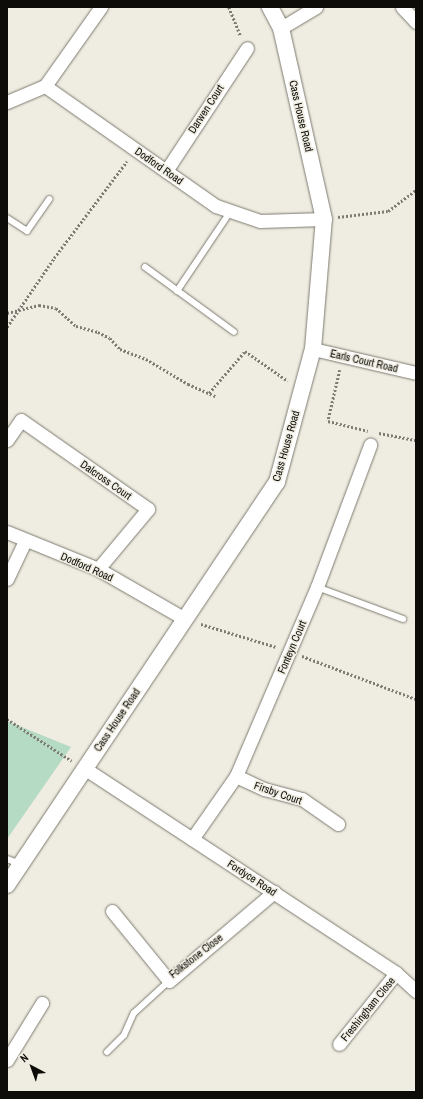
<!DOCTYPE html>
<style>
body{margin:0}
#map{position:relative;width:423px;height:1099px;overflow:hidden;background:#efece1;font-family:"Archivo Narrow",sans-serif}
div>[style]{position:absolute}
.green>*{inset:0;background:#b6dbc5}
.path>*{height:2.5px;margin-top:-1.25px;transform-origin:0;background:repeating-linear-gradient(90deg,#7e7c74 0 2px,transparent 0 4px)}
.roads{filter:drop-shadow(0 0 1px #7d7a70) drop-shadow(0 0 1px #7d7a70)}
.service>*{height:6px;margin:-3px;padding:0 3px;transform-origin:3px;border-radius:3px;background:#fff}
.minor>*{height:13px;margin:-6.5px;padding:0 6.5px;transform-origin:6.5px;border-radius:6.5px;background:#fff}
.tertiary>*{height:16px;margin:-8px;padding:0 8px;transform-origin:8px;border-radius:8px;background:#fff}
span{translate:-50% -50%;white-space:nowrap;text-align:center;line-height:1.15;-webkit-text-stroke:3px #efece1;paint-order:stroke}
.street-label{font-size:11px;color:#0d0c08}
.frame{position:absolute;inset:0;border:8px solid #0d0c08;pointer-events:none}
.north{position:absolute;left:12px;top:1047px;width:40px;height:40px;-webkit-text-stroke:3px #efece1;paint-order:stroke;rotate:319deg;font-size:11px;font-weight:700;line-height:16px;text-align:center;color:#0d0c08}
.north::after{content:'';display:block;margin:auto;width:14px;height:18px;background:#0d0c08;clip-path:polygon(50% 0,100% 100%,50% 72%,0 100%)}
</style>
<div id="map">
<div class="green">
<i style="clip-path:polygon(7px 721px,71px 747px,7px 839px)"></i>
</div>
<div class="path">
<i style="left:229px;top:7px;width:31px;rotate:68deg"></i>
<i style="left:338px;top:217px;width:50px;rotate:-6.8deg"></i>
<i style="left:388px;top:211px;width:35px;rotate:-37deg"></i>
<i style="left:7px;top:313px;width:33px;rotate:-14deg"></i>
<i style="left:39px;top:305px;width:17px;rotate:10deg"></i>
<i style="left:56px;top:308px;width:27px;rotate:42deg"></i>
<i style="left:76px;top:326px;width:23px;rotate:15deg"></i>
<i style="left:98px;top:332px;width:13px;rotate:27deg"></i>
<i style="left:110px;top:338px;width:15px;rotate:48deg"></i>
<i style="left:120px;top:349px;width:28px;rotate:21deg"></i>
<i style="left:146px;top:359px;width:49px;rotate:30.8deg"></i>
<i style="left:188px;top:384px;width:30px;rotate:24deg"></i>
<i style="left:7px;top:327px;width:83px;rotate:-55.7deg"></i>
<i style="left:54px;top:258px;width:121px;rotate:-53deg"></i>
<i style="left:340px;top:370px;width:52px;rotate:103.2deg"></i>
<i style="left:328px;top:421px;width:41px;rotate:14deg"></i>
<i style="left:209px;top:393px;width:55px;rotate:-49.4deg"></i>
<i style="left:245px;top:351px;width:52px;rotate:34.9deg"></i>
<i style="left:379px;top:433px;width:38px;rotate:11deg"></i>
<i style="left:201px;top:624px;width:78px;rotate:17deg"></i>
<i style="left:302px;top:656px;width:122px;rotate:20.7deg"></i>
<i style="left:7px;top:719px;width:77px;rotate:32.9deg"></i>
</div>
<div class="roads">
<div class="service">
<i style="left:7px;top:218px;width:24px;rotate:33deg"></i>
<i style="left:27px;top:231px;width:39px;rotate:-55deg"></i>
<i style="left:145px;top:267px;width:110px;rotate:36.1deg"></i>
<i style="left:177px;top:291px;width:95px;rotate:-56.1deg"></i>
<i style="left:317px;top:587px;width:92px;rotate:20.4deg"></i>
<i style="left:7px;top:859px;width:14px;rotate:21deg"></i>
<i style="left:107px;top:1052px;width:24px;rotate:-45deg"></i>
<i style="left:124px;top:1035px;width:24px;rotate:-66deg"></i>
<i style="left:134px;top:1013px;width:47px;rotate:-42.4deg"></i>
</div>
<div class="minor">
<i style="left:402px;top:7px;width:21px;rotate:47deg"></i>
<i style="left:281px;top:28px;width:41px;rotate:-31deg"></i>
<i style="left:45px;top:86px;width:97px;rotate:-54.7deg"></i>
<i style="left:7px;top:102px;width:41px;rotate:-22.8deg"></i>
<i style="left:45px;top:86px;width:209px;rotate:35.1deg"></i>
<i style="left:216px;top:206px;width:46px;rotate:18.8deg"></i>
<i style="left:260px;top:221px;width:64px;rotate:-1.8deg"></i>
<i style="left:166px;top:171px;width:147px;rotate:-56.6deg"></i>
<i style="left:313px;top:349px;width:106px;rotate:13.1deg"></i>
<i style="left:7px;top:440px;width:24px;rotate:-55deg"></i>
<i style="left:21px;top:420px;width:155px;rotate:35deg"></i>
<i style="left:148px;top:509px;width:78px;rotate:129.8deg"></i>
<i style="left:7px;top:532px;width:98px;rotate:22.1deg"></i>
<i style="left:98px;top:569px;width:100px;rotate:29.9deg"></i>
<i style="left:7px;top:579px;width:42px;rotate:-64.7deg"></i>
<i style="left:84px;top:768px;width:373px;rotate:33.3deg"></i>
<i style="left:396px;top:973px;width:27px;rotate:42deg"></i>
<i style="left:236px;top:776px;width:31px;rotate:25deg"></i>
<i style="left:264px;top:789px;width:39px;rotate:15deg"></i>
<i style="left:302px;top:799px;width:44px;rotate:34.8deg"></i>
<i style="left:192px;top:839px;width:77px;rotate:-55.1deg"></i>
<i style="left:236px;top:776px;width:206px;rotate:-66.8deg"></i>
<i style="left:317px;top:587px;width:152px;rotate:-69.5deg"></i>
<i style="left:112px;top:911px;width:90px;rotate:50.8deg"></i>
<i style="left:169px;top:981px;width:138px;rotate:-40.3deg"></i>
<i style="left:339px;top:1044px;width:91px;rotate:-51.2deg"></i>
<i style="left:7px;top:1060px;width:67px;rotate:-58.4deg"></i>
</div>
<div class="tertiary">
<i style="left:7px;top:885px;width:485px;rotate:-56.2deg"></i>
<i style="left:277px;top:482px;width:138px;rotate:-74.9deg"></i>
<i style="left:313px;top:349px;width:130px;rotate:-85.2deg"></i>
<i style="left:324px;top:219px;width:196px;rotate:-102.7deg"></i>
<i style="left:281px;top:28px;width:24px;rotate:-118deg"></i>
</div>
</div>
<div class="street-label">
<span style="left:206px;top:109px;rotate:-57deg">Darwen Court</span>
<span style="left:301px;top:116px;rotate:77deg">Cass House Road</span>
<span style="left:159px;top:166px;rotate:35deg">Dodford Road</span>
<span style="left:364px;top:361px;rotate:13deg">Earls Court Road</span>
<span style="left:286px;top:446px;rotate:-74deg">Cass House Road</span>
<span style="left:106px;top:480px;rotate:35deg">Dalcross Court</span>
<span style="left:87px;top:567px;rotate:24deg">Dodford Road</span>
<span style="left:292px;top:647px;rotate:-67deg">Fonteyn Court</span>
<span style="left:117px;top:720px;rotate:-56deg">Cass House Road</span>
<span style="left:278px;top:793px;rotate:19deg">Firsby Court</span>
<span style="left:252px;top:878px;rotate:33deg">Fordyce Road</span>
<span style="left:196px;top:956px;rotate:-38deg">Folkstone Close</span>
<span style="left:368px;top:1009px;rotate:-51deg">Freshingham Close</span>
</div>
<div class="frame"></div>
<div class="north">N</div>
</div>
